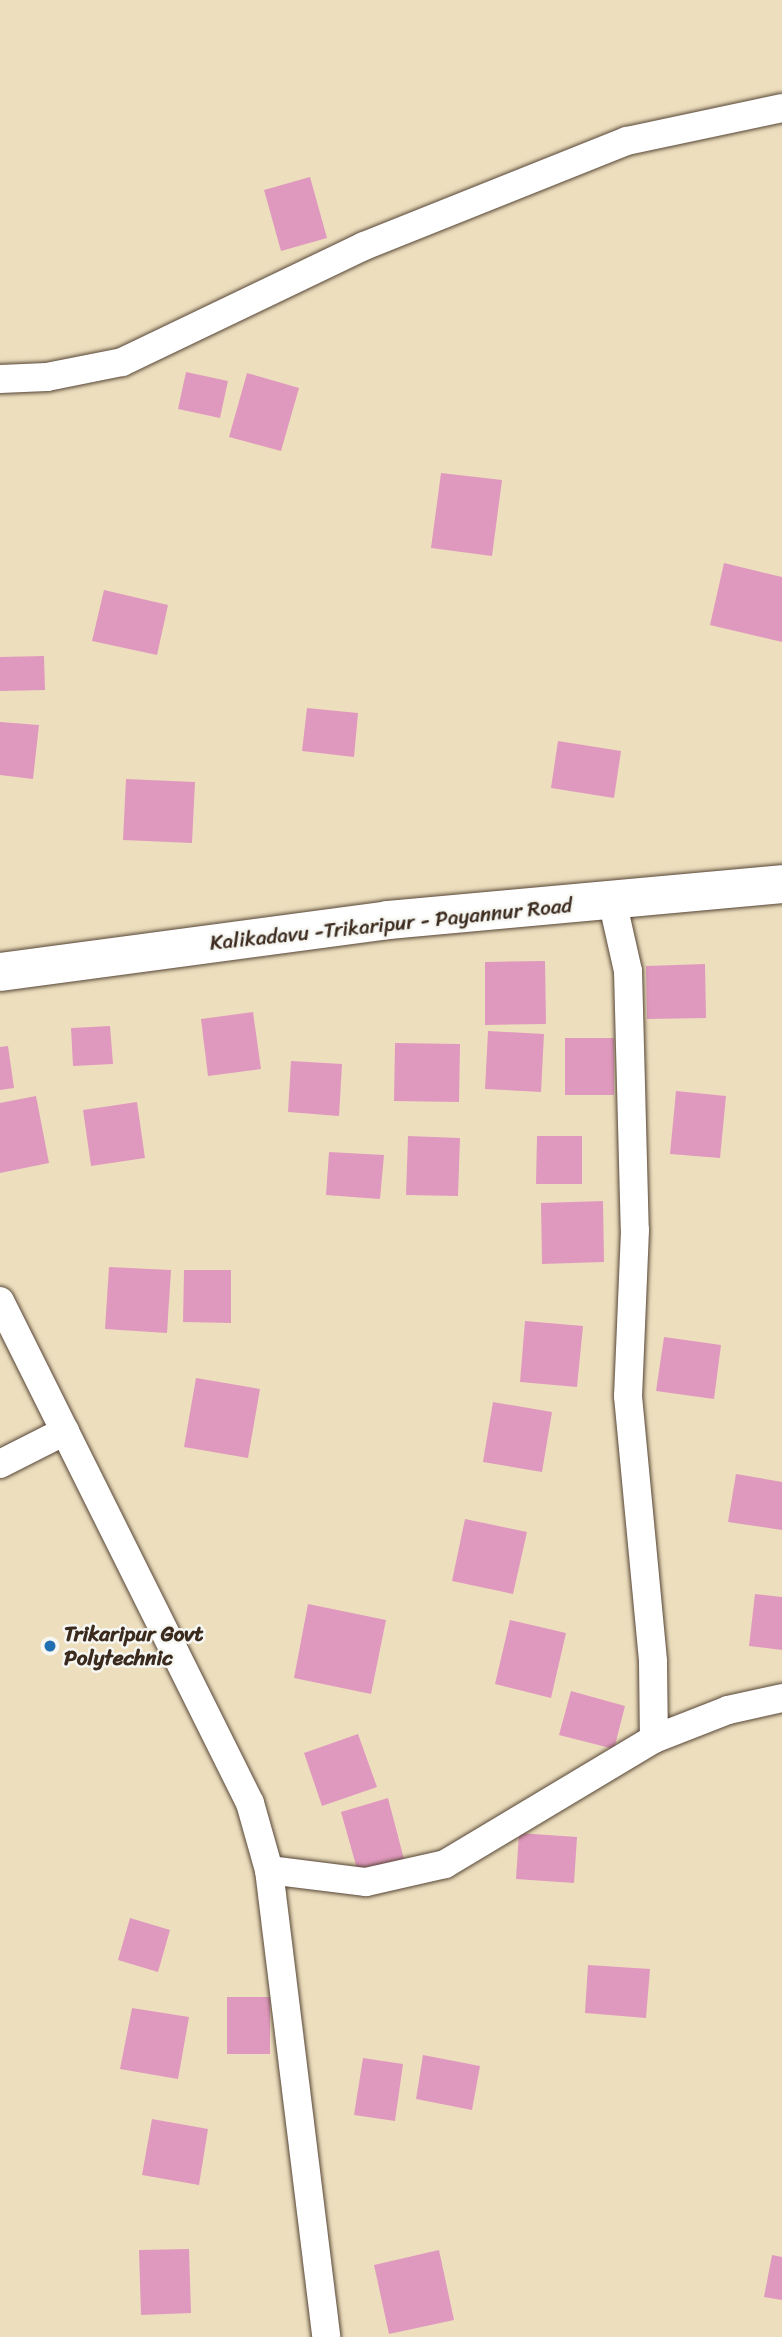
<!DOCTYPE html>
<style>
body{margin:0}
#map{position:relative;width:782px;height:2337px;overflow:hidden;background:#eddfbe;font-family:Sriracha,sans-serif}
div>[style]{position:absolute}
.building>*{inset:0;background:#e099be}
.roads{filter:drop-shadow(0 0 2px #564536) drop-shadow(0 0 2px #564536)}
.minor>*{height:28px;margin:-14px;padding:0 14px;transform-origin:14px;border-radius:14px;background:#fff}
.secondary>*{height:38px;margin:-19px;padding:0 19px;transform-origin:19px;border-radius:19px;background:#fff}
.dots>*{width:19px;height:19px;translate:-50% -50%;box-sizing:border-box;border:4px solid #f6f6f2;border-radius:50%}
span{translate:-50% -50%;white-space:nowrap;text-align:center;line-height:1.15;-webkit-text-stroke:5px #f6f6f2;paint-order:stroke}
.street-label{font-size:21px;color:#3b2a1e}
.poi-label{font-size:21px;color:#3b2a1e;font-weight:700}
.left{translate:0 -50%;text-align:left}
</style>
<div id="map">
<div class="building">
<i style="clip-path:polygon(310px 177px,327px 238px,281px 251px,264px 190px)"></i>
<i style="clip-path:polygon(186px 372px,228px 381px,220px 418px,178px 409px)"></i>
<i style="clip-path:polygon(247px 373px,299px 388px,281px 451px,229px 437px)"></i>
<i style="clip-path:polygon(441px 473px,502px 480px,492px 556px,431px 548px)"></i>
<i style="clip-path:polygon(724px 563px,782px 577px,782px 642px,710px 625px)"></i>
<i style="clip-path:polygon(104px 590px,168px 605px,157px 655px,92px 641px)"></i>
<i style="clip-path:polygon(44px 656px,45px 690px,0 691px,0 657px)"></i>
<i style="clip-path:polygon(307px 708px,358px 713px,354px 757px,302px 751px)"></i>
<i style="clip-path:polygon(0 722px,39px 725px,33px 779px,0 775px)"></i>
<i style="clip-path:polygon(558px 741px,621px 751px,614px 798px,551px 788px)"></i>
<i style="clip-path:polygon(126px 779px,195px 782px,192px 843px,123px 840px)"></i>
<i style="clip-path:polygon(545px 961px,546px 1024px,485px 1025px,485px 962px)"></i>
<i style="clip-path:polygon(705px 964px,706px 1018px,647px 1019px,646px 966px)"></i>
<i style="clip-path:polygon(253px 1012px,261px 1069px,208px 1076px,201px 1019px)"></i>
<i style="clip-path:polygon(110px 1026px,113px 1064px,73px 1066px,71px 1028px)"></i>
<i style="clip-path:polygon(488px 1031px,544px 1034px,541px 1092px,485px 1089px)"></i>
<i style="clip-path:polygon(565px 1038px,614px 1038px,614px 1095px,565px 1095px)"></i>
<i style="clip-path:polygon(395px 1043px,460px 1044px,459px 1102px,394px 1101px)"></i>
<i style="clip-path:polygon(8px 1046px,14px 1088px,0 1090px,0 1047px)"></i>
<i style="clip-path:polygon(291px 1061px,342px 1064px,339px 1116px,288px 1112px)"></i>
<i style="clip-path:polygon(676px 1091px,726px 1096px,720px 1158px,670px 1154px)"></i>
<i style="clip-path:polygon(36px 1096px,49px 1163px,0 1173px,0 1103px)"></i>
<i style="clip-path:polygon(137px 1102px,145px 1158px,91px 1166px,83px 1110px)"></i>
<i style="clip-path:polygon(408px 1136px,460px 1138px,458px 1196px,406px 1195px)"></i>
<i style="clip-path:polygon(537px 1136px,582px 1136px,582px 1184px,536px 1184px)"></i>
<i style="clip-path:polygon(329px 1152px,384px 1155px,380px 1199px,326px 1195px)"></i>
<i style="clip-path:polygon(603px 1201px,604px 1262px,542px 1264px,541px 1203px)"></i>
<i style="clip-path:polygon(109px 1267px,171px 1270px,167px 1333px,105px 1329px)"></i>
<i style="clip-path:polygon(184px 1270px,231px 1270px,231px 1323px,183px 1322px)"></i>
<i style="clip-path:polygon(525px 1321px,583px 1326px,577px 1387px,520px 1382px)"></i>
<i style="clip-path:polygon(664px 1337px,721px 1345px,714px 1399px,656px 1391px)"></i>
<i style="clip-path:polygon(196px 1378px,260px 1389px,248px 1458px,184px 1447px)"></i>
<i style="clip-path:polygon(493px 1402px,552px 1412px,542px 1472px,483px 1462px)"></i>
<i style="clip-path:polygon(736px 1474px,782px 1482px,782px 1530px,728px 1522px)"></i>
<i style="clip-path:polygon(465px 1519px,527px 1532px,513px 1594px,452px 1581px)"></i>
<i style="clip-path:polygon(755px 1594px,782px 1597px,782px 1650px,749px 1646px)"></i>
<i style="clip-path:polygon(308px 1604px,386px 1620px,371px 1694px,294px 1678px)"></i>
<i style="clip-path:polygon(510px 1620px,566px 1633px,551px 1698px,495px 1684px)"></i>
<i style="clip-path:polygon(571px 1691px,625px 1706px,614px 1749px,559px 1735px)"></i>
<i style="clip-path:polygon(358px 1734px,377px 1787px,322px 1806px,304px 1753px)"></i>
<i style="clip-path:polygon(388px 1798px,405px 1863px,359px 1876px,341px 1812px)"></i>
<i style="clip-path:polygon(519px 1833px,577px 1837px,574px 1883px,516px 1879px)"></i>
<i style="clip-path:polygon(130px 1918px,170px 1930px,158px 1972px,118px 1960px)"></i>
<i style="clip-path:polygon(588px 1965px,650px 1969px,646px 2018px,585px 2013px)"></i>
<i style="clip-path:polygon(227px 1997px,270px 1997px,270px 2054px,227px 2054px)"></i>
<i style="clip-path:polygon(132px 2008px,189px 2017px,178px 2079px,120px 2069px)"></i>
<i style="clip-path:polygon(423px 2055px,480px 2066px,472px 2110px,416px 2099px)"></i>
<i style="clip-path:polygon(363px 2058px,403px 2064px,395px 2121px,354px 2115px)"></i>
<i style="clip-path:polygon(152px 2119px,208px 2129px,199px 2185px,142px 2175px)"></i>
<i style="clip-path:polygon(189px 2249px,191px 2313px,141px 2315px,139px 2250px)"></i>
<i style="clip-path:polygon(439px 2250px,454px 2320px,389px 2334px,374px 2265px)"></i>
<i style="clip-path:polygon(772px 2255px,782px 2257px,782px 2300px,764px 2297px)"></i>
</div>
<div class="roads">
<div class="minor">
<i style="left:0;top:379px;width:47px;rotate:-2.4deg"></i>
<i style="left:47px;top:377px;width:76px;rotate:-11.3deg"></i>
<i style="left:122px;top:362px;width:268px;rotate:-25.6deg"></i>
<i style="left:364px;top:246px;width:283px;rotate:-21.8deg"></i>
<i style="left:627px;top:141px;width:158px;rotate:-12deg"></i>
<i style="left:612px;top:900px;width:73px;rotate:77.3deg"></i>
<i style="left:628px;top:971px;width:259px;rotate:88.5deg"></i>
<i style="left:635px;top:1230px;width:166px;rotate:92.4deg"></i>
<i style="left:628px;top:1396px;width:267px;rotate:84.6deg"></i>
<i style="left:653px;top:1662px;width:77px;rotate:89.3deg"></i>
<i style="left:0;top:1301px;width:561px;rotate:63.53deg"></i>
<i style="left:250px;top:1803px;width:70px;rotate:74.2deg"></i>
<i style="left:269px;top:1870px;width:470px;rotate:83deg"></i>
<i style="left:0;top:1464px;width:73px;rotate:-26.9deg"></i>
<i style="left:269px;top:1870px;width:98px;rotate:7.1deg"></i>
<i style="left:366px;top:1882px;width:81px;rotate:-12.8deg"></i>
<i style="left:445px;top:1864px;width:244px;rotate:-30.9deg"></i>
<i style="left:654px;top:1739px;width:79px;rotate:-21.4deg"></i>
<i style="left:728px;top:1710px;width:55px;rotate:-12.5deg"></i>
</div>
<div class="secondary">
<i style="left:0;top:972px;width:391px;rotate:-7.6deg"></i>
<i style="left:388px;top:920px;width:396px;rotate:-5.2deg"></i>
</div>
</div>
<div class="dots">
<i style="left:50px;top:1646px;background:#1f6fb2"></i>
</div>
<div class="street-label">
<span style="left:391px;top:924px;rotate:-6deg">Kalikadavu -Trikaripur - Payannur Road</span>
</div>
<div class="poi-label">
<span class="left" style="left:64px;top:1646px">Trikaripur Govt<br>Polytechnic</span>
</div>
</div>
